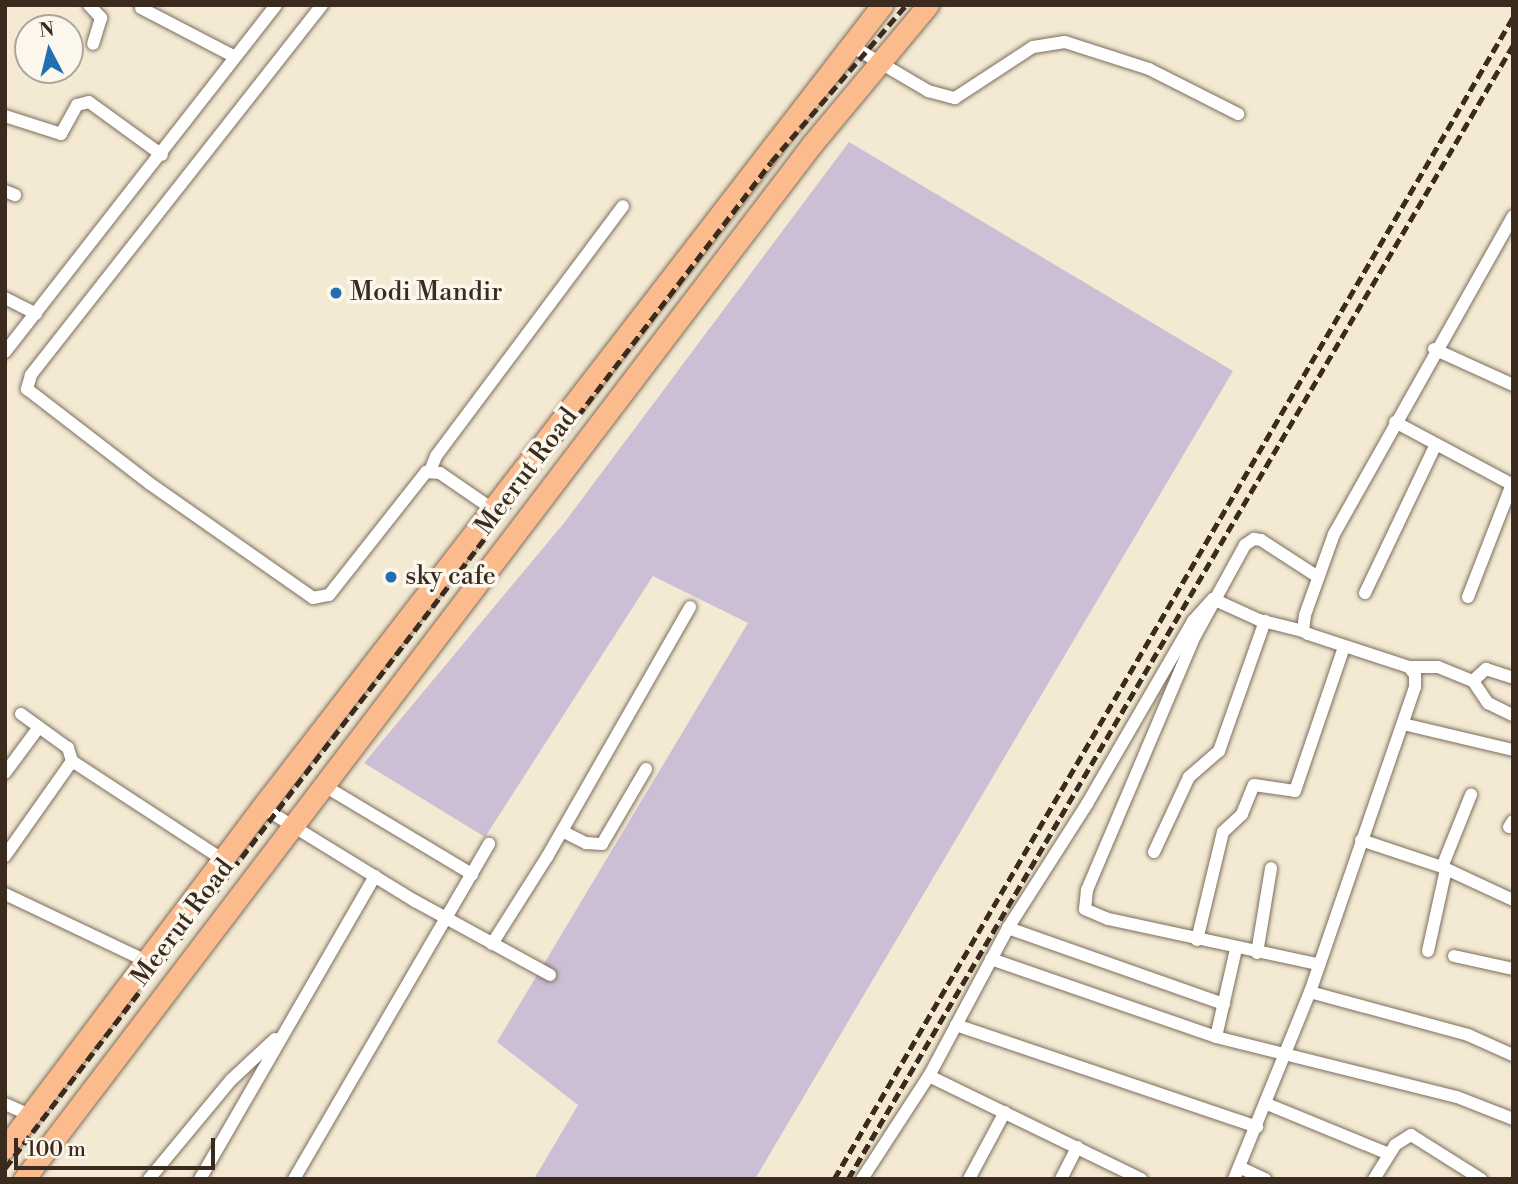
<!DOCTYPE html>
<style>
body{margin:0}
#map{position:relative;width:1518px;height:1184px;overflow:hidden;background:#f4ead3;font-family:"Libre Bodoni",serif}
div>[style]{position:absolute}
.industrial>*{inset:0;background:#ccbed4}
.roads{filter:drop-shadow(0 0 2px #7c6d5d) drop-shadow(0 0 2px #7c6d5d)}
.street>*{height:12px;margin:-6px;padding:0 6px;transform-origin:6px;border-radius:6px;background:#fff}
.highway>*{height:21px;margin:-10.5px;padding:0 10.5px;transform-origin:10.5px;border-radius:10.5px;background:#fbbb8d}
.rail>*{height:4.5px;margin-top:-2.25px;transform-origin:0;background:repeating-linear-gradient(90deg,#3b2a1e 0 10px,transparent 0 15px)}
.dots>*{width:19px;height:19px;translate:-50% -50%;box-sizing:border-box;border:4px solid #fbf7ec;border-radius:50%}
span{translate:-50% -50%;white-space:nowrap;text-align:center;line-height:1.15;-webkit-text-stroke:7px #fbf7ec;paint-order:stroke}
.poi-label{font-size:26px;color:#3b2a1e}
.left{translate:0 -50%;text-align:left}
.street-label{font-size:26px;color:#3b2a1e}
.frame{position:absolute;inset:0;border:7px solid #3b2a1e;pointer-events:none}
.north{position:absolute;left:14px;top:14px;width:70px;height:70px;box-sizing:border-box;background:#fbf7ec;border:2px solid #aea59a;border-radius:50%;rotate:353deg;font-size:19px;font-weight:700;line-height:28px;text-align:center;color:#3b2a1e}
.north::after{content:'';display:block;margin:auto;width:24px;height:32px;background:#1f6fb2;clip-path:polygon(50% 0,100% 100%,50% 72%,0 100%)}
.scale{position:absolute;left:14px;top:1138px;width:201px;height:32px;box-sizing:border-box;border:4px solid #3b2a1e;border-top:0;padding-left:9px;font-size:21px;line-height:24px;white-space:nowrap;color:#3b2a1e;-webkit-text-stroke:5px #fbf7ec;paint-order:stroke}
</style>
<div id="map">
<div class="industrial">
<i style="clip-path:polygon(849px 142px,1233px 371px,755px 1179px,534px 1179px,578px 1105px,497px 1042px,748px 623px,653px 576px,485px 837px,364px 763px,564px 523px)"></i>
</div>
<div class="roads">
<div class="street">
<i style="left:89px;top:5px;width:18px;rotate:47deg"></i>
<i style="left:101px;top:18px;width:27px;rotate:107deg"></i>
<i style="left:322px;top:5px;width:471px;rotate:128.2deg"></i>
<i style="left:31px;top:375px;width:15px;rotate:106deg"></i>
<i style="left:27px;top:389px;width:154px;rotate:37.6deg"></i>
<i style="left:149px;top:483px;width:200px;rotate:35deg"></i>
<i style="left:313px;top:598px;width:16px;rotate:-11deg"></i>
<i style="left:329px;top:595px;width:157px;rotate:-51.7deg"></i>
<i style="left:426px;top:472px;width:14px;rotate:4deg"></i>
<i style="left:440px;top:473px;width:67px;rotate:34.6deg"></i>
<i style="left:141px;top:8px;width:106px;rotate:27.5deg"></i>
<i style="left:850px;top:45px;width:91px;rotate:30.5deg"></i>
<i style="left:928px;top:91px;width:28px;rotate:15deg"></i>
<i style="left:955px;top:98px;width:93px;rotate:-33.2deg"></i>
<i style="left:1033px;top:47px;width:32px;rotate:-9deg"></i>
<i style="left:1065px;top:42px;width:88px;rotate:17.8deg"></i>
<i style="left:1149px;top:69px;width:100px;rotate:26.8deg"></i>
<i style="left:5px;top:116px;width:59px;rotate:17.8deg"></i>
<i style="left:61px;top:134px;width:33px;rotate:-61deg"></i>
<i style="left:77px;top:105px;width:12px;rotate:-14deg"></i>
<i style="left:89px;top:102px;width:90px;rotate:36deg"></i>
<i style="left:5px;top:191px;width:11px;rotate:22deg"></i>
<i style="left:5px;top:298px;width:35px;rotate:27deg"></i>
<i style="left:1434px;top:349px;width:87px;rotate:24.5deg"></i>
<i style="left:5px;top:352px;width:440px;rotate:-52deg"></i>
<i style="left:1395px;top:422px;width:134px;rotate:28.1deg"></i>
<i style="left:430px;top:471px;width:16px;rotate:-68deg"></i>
<i style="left:436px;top:456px;width:312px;rotate:-53.2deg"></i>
<i style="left:1365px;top:593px;width:165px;rotate:-64.5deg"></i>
<i style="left:1468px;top:597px;width:121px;rotate:-68.7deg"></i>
<i style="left:1409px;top:667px;width:29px"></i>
<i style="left:1438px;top:667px;width:38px;rotate:22deg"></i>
<i style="left:1473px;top:681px;width:27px;rotate:56deg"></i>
<i style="left:1488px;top:703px;width:28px;rotate:26deg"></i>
<i style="left:1473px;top:681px;width:18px;rotate:-43deg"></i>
<i style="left:1486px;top:669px;width:28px;rotate:18deg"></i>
<i style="left:1403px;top:724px;width:113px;rotate:13.3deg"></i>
<i style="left:72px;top:761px;width:179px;rotate:33.2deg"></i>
<i style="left:5px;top:773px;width:57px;rotate:-53.5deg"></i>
<i style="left:323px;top:785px;width:174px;rotate:30.9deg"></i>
<i style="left:262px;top:807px;width:180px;rotate:31.6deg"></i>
<i style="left:415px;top:901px;width:154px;rotate:28.7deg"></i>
<i style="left:1509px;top:827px;width:7px;rotate:-56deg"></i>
<i style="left:562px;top:831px;width:27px;rotate:27deg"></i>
<i style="left:586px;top:843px;width:16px;rotate:4deg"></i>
<i style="left:602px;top:844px;width:87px;rotate:-59.6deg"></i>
<i style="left:1361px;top:840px;width:85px;rotate:18.4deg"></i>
<i style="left:1442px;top:867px;width:78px;rotate:24.9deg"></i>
<i style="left:1154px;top:852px;width:83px;rotate:-65deg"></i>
<i style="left:1189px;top:777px;width:40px;rotate:-41deg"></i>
<i style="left:1219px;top:751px;width:138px;rotate:-70.5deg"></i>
<i style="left:5px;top:856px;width:116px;rotate:-54.8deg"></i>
<i style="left:72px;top:761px;width:14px;rotate:-107deg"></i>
<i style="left:68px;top:748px;width:58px;rotate:-144.1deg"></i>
<i style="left:1442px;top:867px;width:78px;rotate:-68.1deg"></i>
<i style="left:5px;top:894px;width:156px;rotate:25.4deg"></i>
<i style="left:1008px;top:928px;width:229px;rotate:19.4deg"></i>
<i style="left:1197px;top:940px;width:111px;rotate:-76.5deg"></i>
<i style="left:1223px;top:832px;width:26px;rotate:-43deg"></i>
<i style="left:1242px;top:814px;width:31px;rotate:-68deg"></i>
<i style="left:1254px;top:785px;width:41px;rotate:8.3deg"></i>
<i style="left:1295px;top:791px;width:152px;rotate:-71.2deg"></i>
<i style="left:492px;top:944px;width:103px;rotate:-57.7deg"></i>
<i style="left:547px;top:857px;width:288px;rotate:-60.2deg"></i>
<i style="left:1428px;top:951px;width:84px;rotate:-77.6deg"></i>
<i style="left:1257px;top:953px;width:86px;rotate:-80.6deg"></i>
<i style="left:1454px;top:956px;width:60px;rotate:12.4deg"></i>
<i style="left:991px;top:959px;width:238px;rotate:19.1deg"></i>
<i style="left:1216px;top:1037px;width:248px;rotate:14deg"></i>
<i style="left:1457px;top:1097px;width:60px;rotate:21.4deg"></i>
<i style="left:1317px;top:964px;width:214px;rotate:-167.8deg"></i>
<i style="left:1108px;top:919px;width:25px;rotate:-157deg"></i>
<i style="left:1085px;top:909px;width:19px;rotate:-84deg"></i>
<i style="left:1087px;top:890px;width:276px;rotate:-67deg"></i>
<i style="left:1195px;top:636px;width:104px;rotate:-61.2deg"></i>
<i style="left:1245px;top:545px;width:11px;rotate:-34deg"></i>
<i style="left:1254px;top:539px;width:7px;rotate:8deg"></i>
<i style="left:1261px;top:540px;width:68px;rotate:33deg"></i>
<i style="left:1310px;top:992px;width:164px;rotate:15.2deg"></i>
<i style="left:1468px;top:1035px;width:49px;rotate:24deg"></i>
<i style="left:956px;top:1025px;width:318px;rotate:18.7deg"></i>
<i style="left:1216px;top:1037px;width:90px;rotate:-77.2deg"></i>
<i style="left:929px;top:1076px;width:236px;rotate:25.9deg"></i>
<i style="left:5px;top:1104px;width:27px;rotate:24deg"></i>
<i style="left:1267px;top:1104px;width:132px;rotate:22.3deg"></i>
<i style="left:1239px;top:1167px;width:29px;rotate:25deg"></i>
<i style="left:149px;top:1179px;width:129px;rotate:-50.4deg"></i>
<i style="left:231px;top:1080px;width:60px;rotate:-43deg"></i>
<i style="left:200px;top:1179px;width:350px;rotate:-60deg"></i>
<i style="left:294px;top:1179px;width:388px;rotate:-59.8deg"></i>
<i style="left:862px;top:1179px;width:123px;rotate:-57deg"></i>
<i style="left:929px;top:1076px;width:168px;rotate:-61.9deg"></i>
<i style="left:1008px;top:928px;width:147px;rotate:-57.5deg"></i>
<i style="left:1087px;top:804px;width:211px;rotate:-59.9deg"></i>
<i style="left:1193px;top:621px;width:30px;rotate:-48deg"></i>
<i style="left:1213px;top:599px;width:51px;rotate:24.5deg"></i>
<i style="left:1259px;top:620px;width:45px;rotate:14deg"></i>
<i style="left:969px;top:1179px;width:76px;rotate:-61.8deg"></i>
<i style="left:1061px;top:1179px;width:36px;rotate:-63deg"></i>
<i style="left:1234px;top:1179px;width:202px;rotate:-67.9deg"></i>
<i style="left:1310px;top:992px;width:323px;rotate:-71deg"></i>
<i style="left:1415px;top:687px;width:12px;rotate:-90deg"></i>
<i style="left:1415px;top:675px;width:10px;rotate:-127deg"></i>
<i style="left:1409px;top:667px;width:106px;rotate:-161.9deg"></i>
<i style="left:1308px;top:634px;width:6px;rotate:-149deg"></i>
<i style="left:1303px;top:631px;width:16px;rotate:-83deg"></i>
<i style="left:1305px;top:615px;width:86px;rotate:-70.3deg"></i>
<i style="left:1334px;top:534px;width:365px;rotate:-60.6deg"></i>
<i style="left:1374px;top:1179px;width:40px;rotate:-58deg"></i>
<i style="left:1395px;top:1145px;width:19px;rotate:-32deg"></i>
<i style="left:1411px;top:1135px;width:83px;rotate:32.2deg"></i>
</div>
<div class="highway">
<i style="left:5px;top:1148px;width:427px;rotate:-53deg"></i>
<i style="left:262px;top:807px;width:1014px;rotate:-52.29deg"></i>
<i style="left:24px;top:1179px;width:1302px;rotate:-52.71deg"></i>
<i style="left:813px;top:143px;width:180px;rotate:-50.2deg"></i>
</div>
</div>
<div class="rail">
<i style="left:5px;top:1168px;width:1264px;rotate:-52.71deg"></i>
<i style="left:771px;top:162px;width:207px;rotate:-49.3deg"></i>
<i style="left:834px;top:1179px;width:1346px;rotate:-59.7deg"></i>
<i style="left:848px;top:1179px;width:1315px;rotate:-59.61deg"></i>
</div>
<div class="dots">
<i style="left:336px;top:293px;background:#1f6fb2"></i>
<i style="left:391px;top:577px;background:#1f6fb2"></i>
</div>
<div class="poi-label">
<span class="left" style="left:350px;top:293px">Modi Mandir</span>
<span class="left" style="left:405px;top:577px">sky cafe</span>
</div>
<div class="street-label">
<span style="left:527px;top:472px;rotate:-53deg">Meerut Road</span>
<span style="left:183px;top:923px;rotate:-53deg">Meerut Road</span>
</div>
<div class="frame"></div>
<div class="north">N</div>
<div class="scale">100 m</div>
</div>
